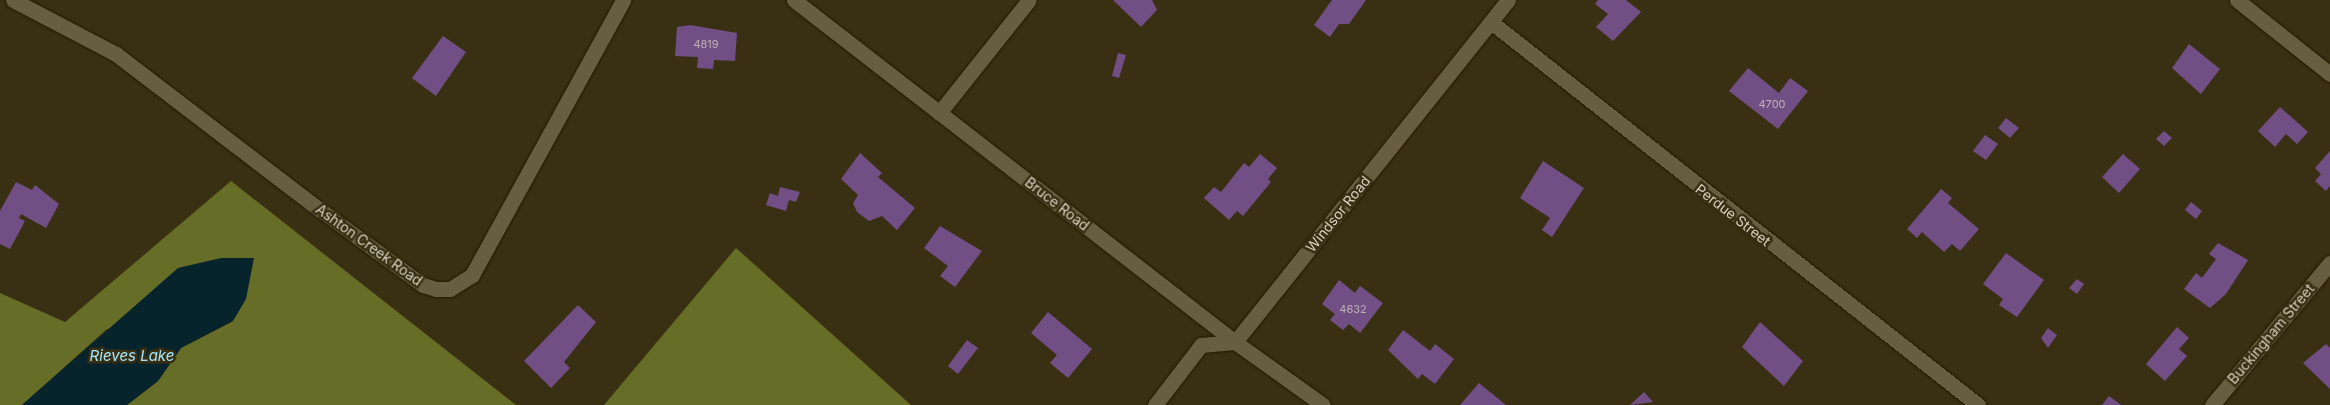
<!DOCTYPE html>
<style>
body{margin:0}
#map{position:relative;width:2330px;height:405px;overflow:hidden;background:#392f13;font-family:Inter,sans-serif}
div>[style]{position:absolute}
.forest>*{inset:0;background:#666d27}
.water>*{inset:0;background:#07242d}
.building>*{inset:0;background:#714f85}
.roads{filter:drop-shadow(0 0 1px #201700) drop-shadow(0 0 1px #201700)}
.minor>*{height:15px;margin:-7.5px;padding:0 7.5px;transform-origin:7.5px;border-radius:7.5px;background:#675d40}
span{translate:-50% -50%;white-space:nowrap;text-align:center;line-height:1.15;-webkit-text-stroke:5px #392f13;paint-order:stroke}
.number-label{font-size:11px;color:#beb1b3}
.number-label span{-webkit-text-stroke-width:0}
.street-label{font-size:14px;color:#d8d2c2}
.water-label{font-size:15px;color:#a3e7fd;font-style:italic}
</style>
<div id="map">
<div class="forest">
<i style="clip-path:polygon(231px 181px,516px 405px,127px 405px,158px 381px,181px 348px,233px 321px,107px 329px,22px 405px,0 405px,0 293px,65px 322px)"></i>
<i style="clip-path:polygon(736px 248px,911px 405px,604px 405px)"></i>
</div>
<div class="water">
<i style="clip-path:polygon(221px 258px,254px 258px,246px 299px,233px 321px,181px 348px,158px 381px,127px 405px,22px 405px,178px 268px)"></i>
</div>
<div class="building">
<i style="clip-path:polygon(1113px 0,1152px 0,1157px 10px,1141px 27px)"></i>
<i style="clip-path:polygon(1332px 0,1366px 0,1349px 24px,1339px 24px,1330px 37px,1314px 25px)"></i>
<i style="clip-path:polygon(1598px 0,1626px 0,1641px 12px,1613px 41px,1596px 27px,1608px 14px,1595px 4px)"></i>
<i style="clip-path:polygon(690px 25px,737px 33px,735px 61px,714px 60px,713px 69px,697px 68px,698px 57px,675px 56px,677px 27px)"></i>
<i style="clip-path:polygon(443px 36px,466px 52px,436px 96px,412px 78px)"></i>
<i style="clip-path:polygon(2189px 44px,2220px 69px,2201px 94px,2172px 68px)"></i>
<i style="clip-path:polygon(1118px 53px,1126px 55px,1119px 78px,1112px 76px)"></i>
<i style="clip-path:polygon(1748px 68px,1779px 93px,1790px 78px,1808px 91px,1778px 129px,1729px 91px)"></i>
<i style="clip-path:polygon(2280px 107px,2308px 132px,2297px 144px,2286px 134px,2275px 147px,2258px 131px)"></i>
<i style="clip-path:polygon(2006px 118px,2019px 128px,2010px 138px,1998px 128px)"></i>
<i style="clip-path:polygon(2164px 131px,2172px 138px,2164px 146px,2156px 139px)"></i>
<i style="clip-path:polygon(1985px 135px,1998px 144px,1986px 160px,1973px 151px)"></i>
<i style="clip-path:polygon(2330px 151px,2330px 186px,2326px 191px,2315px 181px,2321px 174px,2315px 168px)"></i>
<i style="clip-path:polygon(860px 153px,882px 173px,878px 177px,915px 208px,897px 230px,882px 216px,869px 221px,857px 212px,853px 203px,858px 195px,841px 179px)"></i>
<i style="clip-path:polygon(1260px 154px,1277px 168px,1268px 179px,1271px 182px,1243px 216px,1237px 211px,1229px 220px,1204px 198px,1214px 187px,1221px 192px,1244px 163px,1249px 167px)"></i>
<i style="clip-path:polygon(2123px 154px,2140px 169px,2119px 193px,2102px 177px)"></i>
<i style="clip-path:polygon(1543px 161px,1584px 188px,1552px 237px,1542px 230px,1550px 218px,1520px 198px)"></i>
<i style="clip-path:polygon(16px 182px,32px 190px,35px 185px,59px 204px,46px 228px,21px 214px,19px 218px,25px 221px,10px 249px,0 244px,0 211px)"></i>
<i style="clip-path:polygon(780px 187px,800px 192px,796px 202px,789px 200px,786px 211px,766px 205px,770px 193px,778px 196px)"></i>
<i style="clip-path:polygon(1941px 189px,1952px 198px,1948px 203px,1979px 229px,1960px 251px,1952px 244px,1944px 252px,1922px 232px,1917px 238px,1907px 229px)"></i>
<i style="clip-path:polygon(2191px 202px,2202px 211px,2196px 219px,2185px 210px)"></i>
<i style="clip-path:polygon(940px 226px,982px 251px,955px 287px,940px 276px,948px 266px,924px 248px)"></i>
<i style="clip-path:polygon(2218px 243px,2248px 260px,2226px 294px,2210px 308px,2184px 289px,2196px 273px,2202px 278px,2216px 259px,2209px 254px)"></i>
<i style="clip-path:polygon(2006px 253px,2044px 280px,2017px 317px,1999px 305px,2003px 299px,1983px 284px)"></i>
<i style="clip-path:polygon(2077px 279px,2084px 284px,2077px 294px,2069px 288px)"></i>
<i style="clip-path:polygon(1339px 280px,1355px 293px,1360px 286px,1383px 303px,1360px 333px,1349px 324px,1343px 330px,1330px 320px,1335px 314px,1322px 304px)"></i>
<i style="clip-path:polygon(578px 305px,596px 322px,564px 362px,570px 368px,551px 388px,524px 361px)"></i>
<i style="clip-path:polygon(1048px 312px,1092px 349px,1068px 378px,1050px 363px,1057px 355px,1031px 333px)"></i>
<i style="clip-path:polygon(1760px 322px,1803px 361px,1784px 386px,1742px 347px)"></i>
<i style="clip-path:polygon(2177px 327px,2189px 338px,2179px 349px,2187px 356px,2165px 381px,2146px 364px)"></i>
<i style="clip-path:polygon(2048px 328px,2057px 335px,2048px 348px,2041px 338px)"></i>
<i style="clip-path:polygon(1403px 330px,1430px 351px,1435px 344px,1454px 359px,1435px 384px,1422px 374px,1418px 379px,1388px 350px)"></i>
<i style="clip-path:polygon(967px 340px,978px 348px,958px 374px,948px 366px)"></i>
<i style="clip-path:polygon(2326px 344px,2330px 348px,2330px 389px,2303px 363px)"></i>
<i style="clip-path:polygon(1479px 383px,1506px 405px,1460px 405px)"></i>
<i style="clip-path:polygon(1644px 392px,1653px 402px,1630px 405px)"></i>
<i style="clip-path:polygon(2109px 396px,2121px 405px,2102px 405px)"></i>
</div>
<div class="roads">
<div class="minor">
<i style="left:13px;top:0;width:116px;rotate:27.7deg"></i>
<i style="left:116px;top:54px;width:255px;rotate:37.4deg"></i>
<i style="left:319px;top:209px;width:129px;rotate:36.2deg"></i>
<i style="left:423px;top:285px;width:14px;rotate:17deg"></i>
<i style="left:436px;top:289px;width:14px"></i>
<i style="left:450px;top:289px;width:26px;rotate:-32deg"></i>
<i style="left:472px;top:275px;width:314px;rotate:-61.2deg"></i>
<i style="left:794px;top:0;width:558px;rotate:37.79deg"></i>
<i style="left:1235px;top:342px;width:108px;rotate:35.6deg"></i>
<i style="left:2237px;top:0;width:119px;rotate:38.5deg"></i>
<i style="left:1491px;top:22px;width:620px;rotate:38.18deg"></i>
<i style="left:939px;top:113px;width:144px;rotate:-51.5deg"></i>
<i style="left:1155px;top:405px;width:76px;rotate:-52.5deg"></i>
<i style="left:1201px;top:345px;width:34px;rotate:-5deg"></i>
<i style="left:1235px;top:342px;width:438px;rotate:-51.4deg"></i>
<i style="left:2212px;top:405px;width:185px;rotate:-50.3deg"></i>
</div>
</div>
<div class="number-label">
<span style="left:706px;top:44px">4819</span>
<span style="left:1772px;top:104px">4700</span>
<span style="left:1353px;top:309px">4632</span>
</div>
<div class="street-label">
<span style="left:1057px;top:204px;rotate:38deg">Bruce Road</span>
<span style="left:1338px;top:214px;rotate:-51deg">Windsor Road</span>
<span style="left:1733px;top:215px;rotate:38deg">Perdue Street</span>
<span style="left:369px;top:245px;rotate:36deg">Ashton Creek Road</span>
<span style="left:2271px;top:334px;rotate:-50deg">Buckingham Street</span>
</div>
<div class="water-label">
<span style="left:132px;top:356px">Rieves Lake</span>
</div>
</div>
